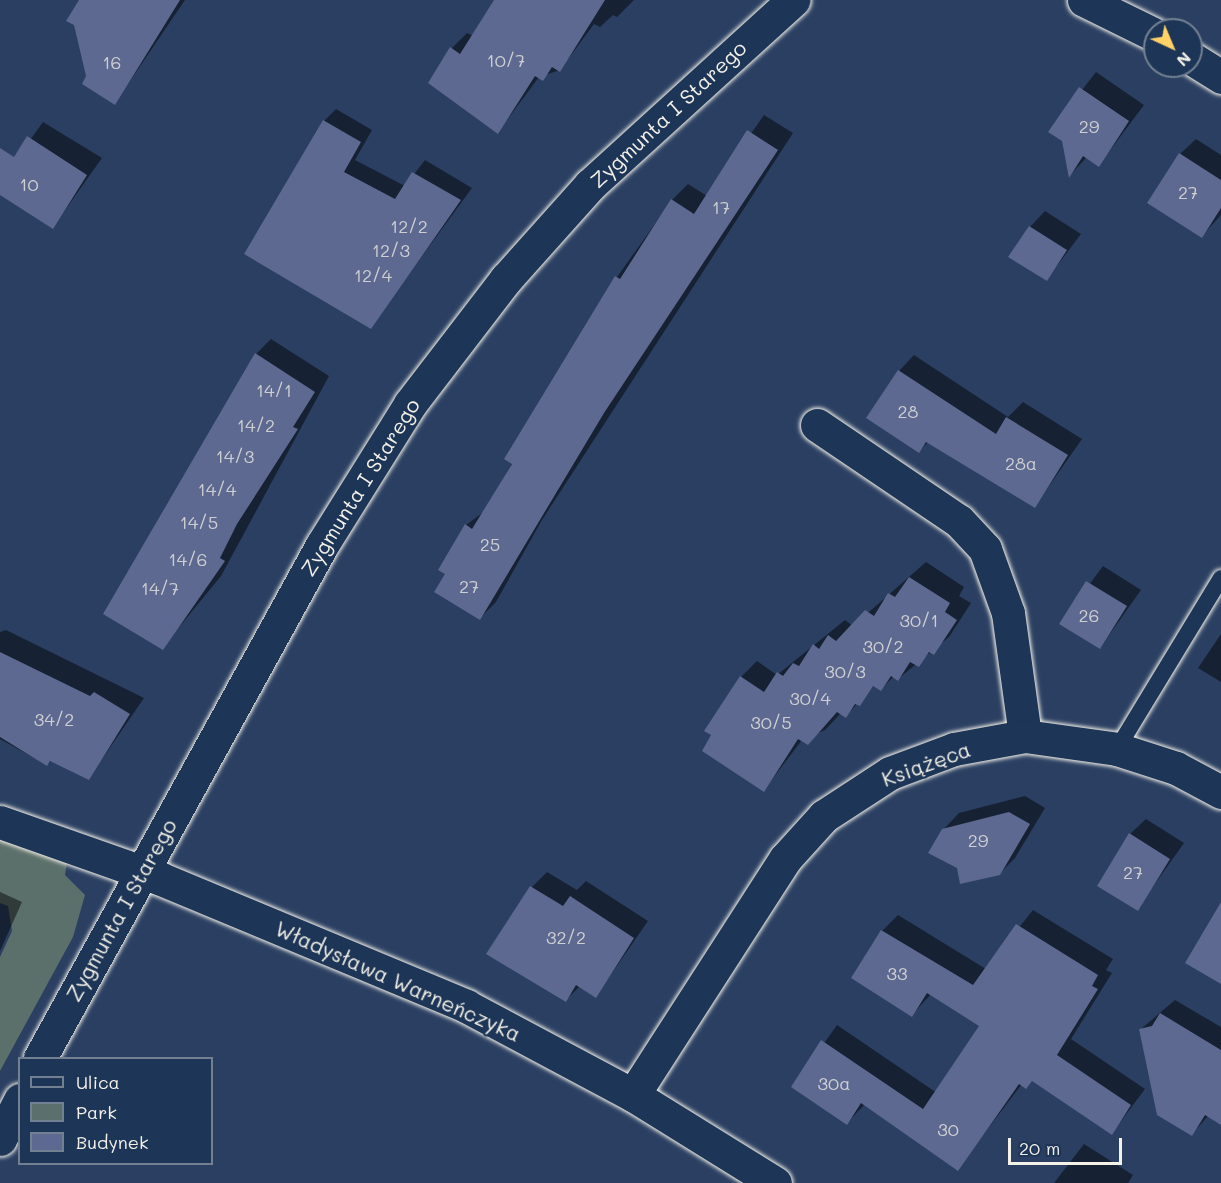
<!DOCTYPE html>
<meta charset="utf-8">
<style>
body{margin:0}
#map{position:relative;width:1221px;height:1183px;overflow:hidden;background:#2a3f62;font-family:Mali,sans-serif}
div>[style]{position:absolute}
.green>*{inset:0;background:#5c706b}
.shadow>*{inset:0;background:#0007}
.building>*{inset:0;background:#5d6990}
.roads{filter:drop-shadow(0 0 2px #f4f1e8) drop-shadow(0 0 2px #f4f1e8)}
.service>*{height:16px;margin:-8px;padding:0 8px;transform-origin:8px;border-radius:8px;background:#1d3557}
.minor>*{height:33px;margin:-16.5px;padding:0 16.5px;transform-origin:16.5px;border-radius:16.5px;background:#1d3557}
span{translate:-50% -50%;white-space:nowrap;text-align:center;line-height:1.15;-webkit-text-stroke:4.5px #1d3557;paint-order:stroke}
.number-label{font-size:18px;color:#cecfd2}
.number-label span{-webkit-text-stroke-width:0}
.street-label{font-size:21px;color:#f4f1e8}
.legend{position:absolute;left:18px;top:1057px;width:195px;height:108px;box-sizing:border-box;background:#1d3557;border:2px solid #738091;margin:0;padding:8px 10px;list-style:none;font-size:18px;color:#f4f1e8}
.legend li{display:flex;align-items:center;gap:12px;height:30px}
.legend b{width:30px;border:2px solid #738091}
.north{position:absolute;left:1143px;top:18px;width:60px;height:60px;box-sizing:border-box;background:#1d3557;border:2px solid #738091;border-radius:50%;rotate:136deg;font-size:16px;font-weight:700;line-height:24px;text-align:center;color:#f4f1e8}
.north::after{content:'';display:block;margin:auto;width:21px;height:27px;background:#ffd166;clip-path:polygon(50% 0,100% 100%,50% 72%,0 100%)}
.scale{position:absolute;left:1008px;top:1138px;width:114px;height:27px;box-sizing:border-box;border:3px solid #f4f1e8;border-top:0;padding-left:8px;font-size:18px;line-height:21px;white-space:nowrap;color:#f4f1e8;-webkit-text-stroke:4px #1d3557;paint-order:stroke}
</style>
<div id="map">
<div class="green">
<i style="clip-path:polygon(0 839px,67px 863px,65px 875px,85px 895px,73px 937px,0 1071px,0 957px,12px 931px,8px 906px,0 903px)"></i>
</div>
<div class="shadow">
<i style="clip-path:polygon(81px 0,185px 0,115px 103px)"></i>
<i style="clip-path:polygon(506px 0,634px 0,617px 17px,613px 15px,600px 27px,594px 24px,560px 70px,539px 77px,498px 132px,452px 48px,467px 33px,473px 36px)"></i>
<i style="clip-path:polygon(1096px 72px,1144px 105px,1099px 165px,1087px 157px,1070px 175px,1063px 140px,1050px 131px)"></i>
<i style="clip-path:polygon(336px 109px,372px 130px,355px 160px,405px 186px,425px 160px,472px 188px,370px 327px,324px 121px)"></i>
<i style="clip-path:polygon(764px 115px,793px 133px,542px 520px,496px 602px,480px 618px,447px 573px,466px 525px,485px 511px,617px 277px,672px 200px,688px 184px,707px 196px)"></i>
<i style="clip-path:polygon(43px 122px,102px 158px,53px 227px,0 193px,0 182px)"></i>
<i style="clip-path:polygon(1196px 139px,1221px 155px,1221px 215px,1202px 236px,1180px 154px)"></i>
<i style="clip-path:polygon(1045px 211px,1081px 234px,1047px 279px,1030px 227px)"></i>
<i style="clip-path:polygon(271px 339px,329px 376px,221px 576px,162px 648px,256px 354px)"></i>
<i style="clip-path:polygon(914px 355px,1008px 417px,1023px 402px,1082px 439px,1035px 506px,929px 441px,919px 451px,899px 371px)"></i>
<i style="clip-path:polygon(926px 562px,964px 587px,959px 596px,971px 603px,949px 637px,898px 679px,894px 676px,881px 689px,874px 685px,846px 716px,841px 713px,825px 730px,802px 740px,764px 790px,741px 677px,757px 661px,777px 675px,845px 620px,853px 626px)"></i>
<i style="clip-path:polygon(1103px 566px,1141px 590px,1100px 648px,1061px 623px)"></i>
<i style="clip-path:polygon(6px 630px,144px 698px,89px 778px,52px 760px,47px 765px,0 739px,0 632px)"></i>
<i style="clip-path:polygon(1221px 634px,1221px 682px,1198px 668px)"></i>
<i style="clip-path:polygon(1025px 796px,1045px 808px,1015px 858px,999px 874px,958px 867px,943px 830px,959px 813px)"></i>
<i style="clip-path:polygon(1146px 819px,1184px 843px,1137px 909px,1130px 834px)"></i>
<i style="clip-path:polygon(547px 872px,577px 890px,586px 881px,648px 921px,596px 996px,580px 986px,566px 1000px,532px 887px)"></i>
<i style="clip-path:polygon(0 892px,22px 902px,0 951px)"></i>
<i style="clip-path:polygon(1033px 910px,1113px 959px,1106px 970px,1112px 973px,1071px 1039px,1145px 1089px,1112px 1133px,1033px 1080px,1022px 1084px,957px 1169px,865px 1104px,847px 1123px,793px 1087px,837px 1025px,937px 1093px,981px 1025px,931px 994px,912px 1015px,882px 931px,898px 915px,986px 969px)"></i>
<i style="clip-path:polygon(1175px 1000px,1221px 1027px,1221px 1123px,1209px 1115px,1192px 1134px,1141px 1029px)"></i>
<i style="clip-path:polygon(1084px 1144px,1133px 1175px,1128px 1183px,1054px 1183px)"></i>
</div>
<div class="building">
<i style="clip-path:polygon(79px 0,180px 0,115px 105px,82px 84px,86px 76px,74px 25px,66px 21px)"></i>
<i style="clip-path:polygon(494px 0,605px 0,560px 72px,552px 67px,543px 81px,535px 76px,498px 134px,428px 83px,450px 47px,460px 54px)"></i>
<i style="clip-path:polygon(1079px 87px,1129px 121px,1099px 167px,1083px 156px,1069px 178px,1062px 141px,1048px 132px)"></i>
<i style="clip-path:polygon(323px 120px,361px 142px,344px 172px,395px 199px,412px 172px,461px 200px,371px 329px,244px 254px)"></i>
<i style="clip-path:polygon(747px 130px,778px 150px,604px 413px,480px 620px,434px 592px,445px 574px,438px 570px,465px 524px,472px 529px,512px 464px,504px 459px,615px 276px,620px 279px,671px 199px,694px 214px)"></i>
<i style="clip-path:polygon(27px 136px,87px 175px,53px 229px,0 195px,0 148px,14px 157px)"></i>
<i style="clip-path:polygon(1179px 153px,1221px 180px,1221px 208px,1202px 238px,1147px 203px)"></i>
<i style="clip-path:polygon(1029px 226px,1067px 250px,1047px 281px,1008px 257px)"></i>
<i style="clip-path:polygon(255px 353px,315px 392px,293px 427px,298px 429px,237px 524px,220px 558px,225px 561px,163px 650px,103px 614px)"></i>
<i style="clip-path:polygon(898px 370px,996px 434px,1006px 417px,1068px 455px,1035px 508px,926px 442px,919px 453px,866px 418px)"></i>
<i style="clip-path:polygon(909px 577px,950px 603px,945px 612px,957px 620px,934px 655px,929px 652px,919px 667px,910px 662px,898px 681px,891px 676px,881px 691px,873px 686px,860px 706px,855px 704px,846px 718px,837px 712px,808px 745px,798px 739px,764px 792px,702px 751px,711px 735px,704px 731px,740px 676px,764px 692px,777px 672px,783px 676px,793px 663px,799px 666px,813px 644px,819px 649px,828px 635px,836px 641px,865px 610px,874px 616px,888px 593px,895px 597px)"></i>
<i style="clip-path:polygon(1086px 581px,1127px 606px,1100px 649px,1059px 624px)"></i>
<i style="clip-path:polygon(0 652px,90px 696px,94px 692px,130px 714px,89px 780px,50px 761px,47px 766px,0 737px)"></i>
<i style="clip-path:polygon(1009px 812px,1030px 824px,1000px 875px,960px 884px,957px 868px,928px 853px,942px 829px)"></i>
<i style="clip-path:polygon(1129px 833px,1170px 859px,1138px 911px,1097px 886px)"></i>
<i style="clip-path:polygon(530px 886px,563px 906px,570px 896px,634px 938px,596px 998px,576px 985px,566px 1002px,486px 954px)"></i>
<i style="clip-path:polygon(1221px 902px,1221px 984px,1185px 963px)"></i>
<i style="clip-path:polygon(1016px 924px,1098px 975px,1092px 986px,1098px 989px,1057px 1055px,1131px 1105px,1112px 1135px,1032px 1081px,1026px 1089px,1019px 1084px,958px 1171px,861px 1103px,847px 1125px,791px 1087px,821px 1040px,923px 1109px,979px 1026px,927px 993px,912px 1017px,851px 978px,881px 930px,973px 985px)"></i>
<i style="clip-path:polygon(1160px 1013px,1221px 1050px,1221px 1125px,1205px 1115px,1192px 1136px,1157px 1115px,1139px 1029px,1152px 1026px)"></i>
</div>
<div class="roads">
<div class="service">
<i style="left:1117px;top:749px;width:200px;rotate:-58.7deg"></i>
</div>
<div class="minor">
<i style="left:1084px;top:0;width:79px;rotate:26.2deg"></i>
<i style="left:1191px;top:58px;width:36px;rotate:32deg"></i>
<i style="left:817px;top:425px;width:171px;rotate:34.1deg"></i>
<i style="left:959px;top:521px;width:38px;rotate:47deg"></i>
<i style="left:985px;top:549px;width:68px;rotate:70.2deg"></i>
<i style="left:1008px;top:613px;width:124px;rotate:82.1deg"></i>
<i style="left:0;top:822px;width:169px;rotate:19.4deg"></i>
<i style="left:159px;top:878px;width:333px;rotate:22.6deg"></i>
<i style="left:466px;top:1006px;width:189px;rotate:28.1deg"></i>
<i style="left:633px;top:1095px;width:167px;rotate:31.8deg"></i>
<i style="left:40px;top:1058px;width:585px;rotate:-61.2deg"></i>
<i style="left:322px;top:545px;width:166px;rotate:-58deg"></i>
<i style="left:410px;top:404px;width:158px;rotate:-52.5deg"></i>
<i style="left:506px;top:279px;width:126px;rotate:-48.2deg"></i>
<i style="left:590px;top:185px;width:275px;rotate:-42.3deg"></i>
<i style="left:633px;top:1095px;width:281px;rotate:-57.2deg"></i>
<i style="left:785px;top:859px;width:58px;rotate:-47.8deg"></i>
<i style="left:824px;top:816px;width:79px;rotate:-33.1deg"></i>
<i style="left:890px;top:773px;width:68px;rotate:-20.6deg"></i>
<i style="left:954px;top:749px;width:72px;rotate:-10.4deg"></i>
<i style="left:1025px;top:736px;width:93px;rotate:8deg"></i>
<i style="left:1117px;top:749px;width:62px;rotate:17.9deg"></i>
<i style="left:1176px;top:768px;width:51px;rotate:28.1deg"></i>
<i style="left:0;top:1139px;width:44px;rotate:-62.9deg"></i>
</div>
</div>
<div class="number-label">
<span style="left:506px;top:60px">10/7</span>
<span style="left:112px;top:62px">16</span>
<span style="left:1089px;top:126px">29</span>
<span style="left:29px;top:184px">10</span>
<span style="left:1188px;top:192px">27</span>
<span style="left:721px;top:207px">17</span>
<span style="left:409px;top:226px">12/2</span>
<span style="left:391px;top:250px">12/3</span>
<span style="left:373px;top:275px">12/4</span>
<span style="left:274px;top:390px">14/1</span>
<span style="left:908px;top:411px">28</span>
<span style="left:256px;top:425px">14/2</span>
<span style="left:235px;top:456px">14/3</span>
<span style="left:1021px;top:463px">28a</span>
<span style="left:217px;top:489px">14/4</span>
<span style="left:199px;top:522px">14/5</span>
<span style="left:490px;top:544px">25</span>
<span style="left:188px;top:559px">14/6</span>
<span style="left:469px;top:586px">27</span>
<span style="left:160px;top:588px">14/7</span>
<span style="left:1089px;top:615px">26</span>
<span style="left:919px;top:620px">30/1</span>
<span style="left:883px;top:646px">30/2</span>
<span style="left:845px;top:671px">30/3</span>
<span style="left:810px;top:698px">30/4</span>
<span style="left:54px;top:719px">34/2</span>
<span style="left:771px;top:722px">30/5</span>
<span style="left:978px;top:840px">29</span>
<span style="left:1133px;top:872px">27</span>
<span style="left:566px;top:937px">32/2</span>
<span style="left:897px;top:973px">33</span>
<span style="left:834px;top:1083px">30a</span>
<span style="left:948px;top:1129px">30</span>
</div>
<div class="street-label">
<span style="left:668px;top:114px;rotate:-43deg">Zygmunta I Starego</span>
<span style="left:360px;top:487px;rotate:-58deg">Zygmunta I Starego</span>
<span style="left:926px;top:764px;rotate:-20deg">Książęca</span>
<span style="left:121px;top:910px;rotate:-61deg">Zygmunta I Starego</span>
<span style="left:398px;top:981px;rotate:24deg">Władysława Warneńczyka</span>
</div>
<ul class="legend">
<li><b style="height:8px;background:#1d3557"></b>Ulica</li>
<li><b style="height:16px;background:#5c706b"></b>Park</li>
<li><b style="height:16px;background:#5d6990"></b>Budynek</li>
</ul>
<div class="north">N</div>
<div class="scale">20 m</div>
</div>
